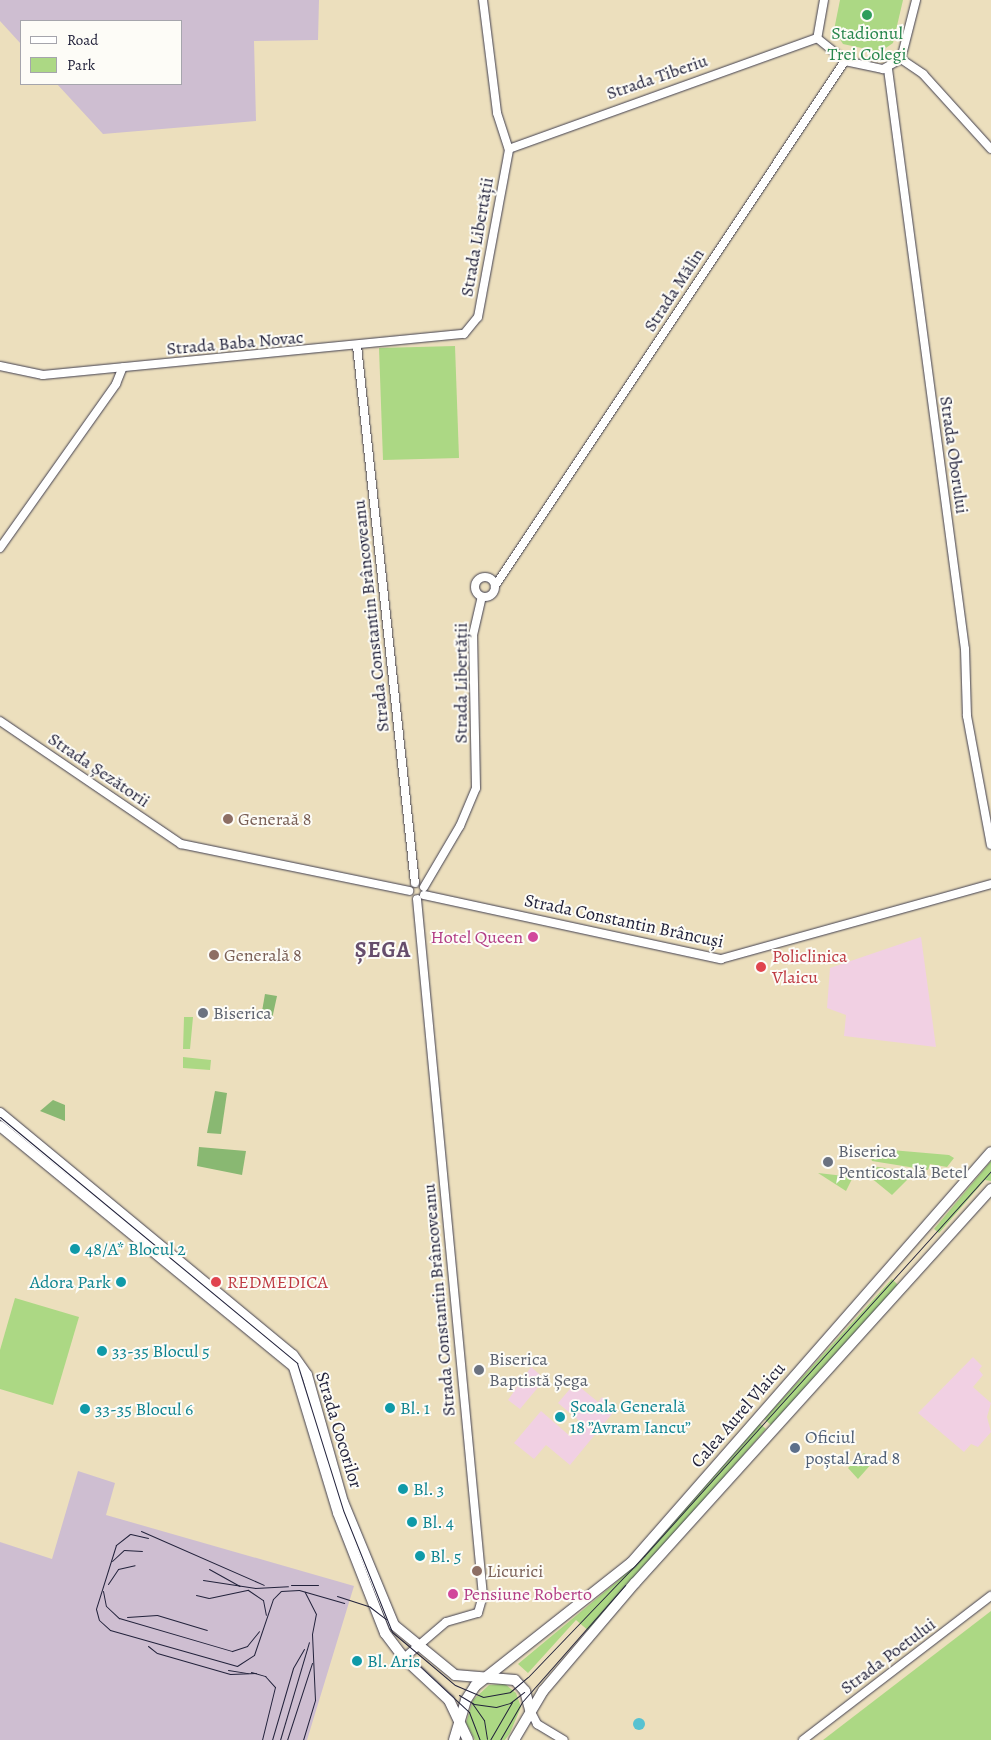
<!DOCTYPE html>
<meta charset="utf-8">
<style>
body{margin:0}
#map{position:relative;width:991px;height:1740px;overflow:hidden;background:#ecdfbd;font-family:Alegreya,serif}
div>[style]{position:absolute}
.built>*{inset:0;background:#f1d0e3}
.industrial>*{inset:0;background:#cebed1}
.green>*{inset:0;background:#acd884}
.forest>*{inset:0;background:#89b872}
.water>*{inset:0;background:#57c2d1}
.round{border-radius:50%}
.roads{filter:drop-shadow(0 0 1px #403e4e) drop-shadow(0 0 1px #403e4e)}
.minor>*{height:8px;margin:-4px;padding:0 4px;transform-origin:4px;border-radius:4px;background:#fff}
.minor>.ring{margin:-4px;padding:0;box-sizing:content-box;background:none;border:8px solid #fff;border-radius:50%}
.major>*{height:10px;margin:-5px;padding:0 5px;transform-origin:5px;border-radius:5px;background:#fff}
.tram>*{height:1px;margin:-0.5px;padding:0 0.5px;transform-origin:0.5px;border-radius:0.5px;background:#22223b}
.dots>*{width:14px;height:14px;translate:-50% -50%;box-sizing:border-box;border:2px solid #fdfcf7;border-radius:50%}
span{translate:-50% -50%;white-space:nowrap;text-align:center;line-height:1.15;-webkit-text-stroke:4px #fdfcf7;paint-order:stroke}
.leisure-label{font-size:18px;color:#27864d}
.street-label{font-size:18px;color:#22223b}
.education-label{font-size:18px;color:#785e54}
.left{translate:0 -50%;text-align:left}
.hotel-label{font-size:18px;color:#b23c85}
.right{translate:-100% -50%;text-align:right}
.health-label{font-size:18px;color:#be3a42}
.worship-label{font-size:18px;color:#5b616d}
.culture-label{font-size:18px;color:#0d838f}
.service-label{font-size:18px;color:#4e5e75}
.district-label{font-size:22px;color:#664e6c;font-weight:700;letter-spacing:1px}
.legend{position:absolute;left:20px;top:20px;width:162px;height:65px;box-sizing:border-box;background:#fdfcf7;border:1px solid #a5a5ac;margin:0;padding:6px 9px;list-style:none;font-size:15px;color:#22223b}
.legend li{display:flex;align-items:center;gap:10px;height:25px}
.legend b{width:25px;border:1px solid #a5a5ac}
</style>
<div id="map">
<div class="built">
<i style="clip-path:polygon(921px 937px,936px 1047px,844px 1036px,846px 1015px,827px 1008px,830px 968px)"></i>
<i style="clip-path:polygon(973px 1357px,982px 1366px,979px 1370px,983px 1375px,973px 1387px,991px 1403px,987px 1417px,991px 1432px,978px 1447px,971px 1444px,964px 1452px,918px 1413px)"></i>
<i style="clip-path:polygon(531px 1367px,545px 1379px,520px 1409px,508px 1400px)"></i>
<i style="clip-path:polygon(575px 1383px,598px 1402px,602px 1397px,616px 1409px,570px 1465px,546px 1445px,534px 1459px,514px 1443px,541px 1411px,571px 1437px,583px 1424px,558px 1403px)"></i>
</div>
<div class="industrial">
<i style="clip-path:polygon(0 0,319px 0,318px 40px,254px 41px,256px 121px,103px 134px,57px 84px,181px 84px,181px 21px,21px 21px,21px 44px,0 21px)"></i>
<i style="clip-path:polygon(78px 1471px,115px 1483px,106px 1515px,354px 1586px,307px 1740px,0 1740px,0 1542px,52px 1559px)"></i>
</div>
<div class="green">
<i style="clip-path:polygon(840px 0,903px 0,893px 43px,880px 52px,843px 44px,834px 30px)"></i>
<i style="clip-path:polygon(455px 346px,459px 458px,383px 460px,379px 348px)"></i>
<i style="clip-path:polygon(184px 1017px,193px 1017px,190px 1049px,183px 1049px)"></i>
<i style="clip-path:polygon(183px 1057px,211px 1060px,210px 1070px,183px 1068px)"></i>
<i style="clip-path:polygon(868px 1148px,949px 1155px,954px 1158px,947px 1167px,930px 1164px,928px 1170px,872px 1161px)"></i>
<i style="clip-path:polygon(991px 1161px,991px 1181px,985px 1180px,939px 1233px,934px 1229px)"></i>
<i style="clip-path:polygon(871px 1166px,915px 1172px,892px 1195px,870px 1177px)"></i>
<i style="clip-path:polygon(818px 1173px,853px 1177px,846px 1191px)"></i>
<i style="clip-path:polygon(892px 1279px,898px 1285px,771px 1425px,764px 1419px)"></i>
<i style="clip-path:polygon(15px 1298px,79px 1317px,53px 1405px,0 1389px,0 1350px)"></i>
<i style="clip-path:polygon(759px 1423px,766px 1429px,590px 1632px,576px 1620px,528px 1673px,518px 1664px,619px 1580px)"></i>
<i style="clip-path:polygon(864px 1453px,873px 1462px,858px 1479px,848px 1468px)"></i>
<i style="clip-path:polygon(991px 1611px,991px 1740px,823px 1740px)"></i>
<i style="clip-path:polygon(505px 1684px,516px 1693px,521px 1707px,510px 1733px,505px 1740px,475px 1740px,466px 1723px,473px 1700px,489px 1685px)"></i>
</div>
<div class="forest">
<i style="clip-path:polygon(265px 994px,277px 996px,272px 1019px,261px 1017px)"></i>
<i style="clip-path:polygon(215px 1091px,227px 1093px,221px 1134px,207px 1133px)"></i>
<i style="clip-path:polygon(53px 1100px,65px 1105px,65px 1121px,40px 1111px)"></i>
<i style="clip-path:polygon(199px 1147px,246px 1151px,242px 1175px,197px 1166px)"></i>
</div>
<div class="water">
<i class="round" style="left:633px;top:1718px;width:12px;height:12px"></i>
</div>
<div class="roads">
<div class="minor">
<i style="left:483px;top:0;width:114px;rotate:82.9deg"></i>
<i style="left:497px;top:113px;width:38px;rotate:72deg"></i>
<i style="left:824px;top:0;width:39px;rotate:100deg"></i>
<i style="left:817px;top:38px;width:36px;rotate:39deg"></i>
<i style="left:845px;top:61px;width:39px;rotate:12deg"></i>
<i style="left:883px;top:69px;width:21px;rotate:-29deg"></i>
<i style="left:901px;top:59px;width:61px;rotate:-75.7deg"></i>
<i style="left:901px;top:59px;width:27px;rotate:34deg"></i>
<i style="left:923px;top:74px;width:101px;rotate:47.8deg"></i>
<i style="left:888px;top:69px;width:585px;rotate:82.44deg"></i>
<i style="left:965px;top:649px;width:67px;rotate:88.3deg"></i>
<i style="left:967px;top:716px;width:131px;rotate:79.5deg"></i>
<i style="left:509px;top:149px;width:327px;rotate:-19.8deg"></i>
<i style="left:357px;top:346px;width:540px;rotate:83.84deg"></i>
<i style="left:0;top:366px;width:44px;rotate:11.8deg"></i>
<i style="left:43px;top:375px;width:423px;rotate:-5.6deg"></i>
<i style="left:464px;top:334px;width:22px;rotate:-51deg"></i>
<i style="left:478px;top:317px;width:171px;rotate:-79.5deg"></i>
<i style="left:0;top:548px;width:201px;rotate:-54.7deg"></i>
<i style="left:116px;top:384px;width:18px;rotate:-68deg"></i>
<i class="ring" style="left:475px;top:577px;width:12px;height:12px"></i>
<i style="left:495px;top:586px;width:631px;rotate:-56.31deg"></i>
<i style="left:0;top:721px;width:219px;rotate:34.2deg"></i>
<i style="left:181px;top:844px;width:233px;rotate:11.6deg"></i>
<i style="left:424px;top:887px;width:71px;rotate:-59.5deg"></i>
<i style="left:460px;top:826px;width:41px;rotate:-67.2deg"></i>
<i style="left:476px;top:788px;width:153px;rotate:-91.1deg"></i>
<i style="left:473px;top:635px;width:39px;rotate:-77deg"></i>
<i style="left:424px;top:895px;width:304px;rotate:12.2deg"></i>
<i style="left:721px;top:959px;width:280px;rotate:-15.5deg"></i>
<i style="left:404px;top:1658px;width:55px;rotate:-40.6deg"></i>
<i style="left:446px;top:1622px;width:33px;rotate:-16deg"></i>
<i style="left:478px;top:1613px;width:18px;rotate:-74deg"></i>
<i style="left:483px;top:1596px;width:700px;rotate:-95.41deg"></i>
<i style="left:530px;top:1710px;width:16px;rotate:63deg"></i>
<i style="left:537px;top:1724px;width:31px;rotate:31deg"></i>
<i style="left:803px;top:1740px;width:237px;rotate:-37.5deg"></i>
</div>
<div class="major">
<i style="left:0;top:1113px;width:380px;rotate:39.6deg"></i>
<i style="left:293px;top:1355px;width:24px;rotate:55deg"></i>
<i style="left:307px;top:1375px;width:132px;rotate:74.2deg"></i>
<i style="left:343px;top:1502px;width:133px;rotate:67.5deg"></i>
<i style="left:394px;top:1625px;width:79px;rotate:39.3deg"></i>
<i style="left:455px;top:1675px;width:60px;rotate:4.8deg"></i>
<i style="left:515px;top:1680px;width:15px;rotate:48deg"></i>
<i style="left:525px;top:1691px;width:20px;rotate:75deg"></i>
<i style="left:0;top:1126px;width:380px;rotate:39.3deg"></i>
<i style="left:294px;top:1367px;width:152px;rotate:73.2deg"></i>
<i style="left:338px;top:1513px;width:129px;rotate:68.6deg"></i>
<i style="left:385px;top:1633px;width:31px;rotate:53deg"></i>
<i style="left:404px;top:1658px;width:62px;rotate:43deg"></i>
<i style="left:449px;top:1700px;width:44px;rotate:64.6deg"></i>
<i style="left:454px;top:1740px;width:42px;rotate:-73.3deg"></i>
<i style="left:466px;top:1700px;width:17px;rotate:-57deg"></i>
<i style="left:475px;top:1686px;width:199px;rotate:-38.3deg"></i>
<i style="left:631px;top:1563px;width:546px;rotate:-48.78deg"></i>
<i style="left:514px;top:1740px;width:57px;rotate:-59.4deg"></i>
<i style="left:543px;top:1691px;width:142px;rotate:-49.6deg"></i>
<i style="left:635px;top:1583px;width:531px;rotate:-47.9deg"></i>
</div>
</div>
<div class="tram">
<i style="left:0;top:1117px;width:386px;rotate:39.6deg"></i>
<i style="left:297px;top:1363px;width:154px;rotate:72.6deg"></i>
<i style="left:343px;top:1510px;width:131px;rotate:68.1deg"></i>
<i style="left:392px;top:1632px;width:82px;rotate:40.1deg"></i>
<i style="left:455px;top:1685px;width:30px;rotate:23deg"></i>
<i style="left:483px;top:1697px;width:27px;rotate:-10deg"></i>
<i style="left:510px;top:1692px;width:23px;rotate:-40deg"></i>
<i style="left:528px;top:1677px;width:168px;rotate:-46.2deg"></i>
<i style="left:644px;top:1556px;width:518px;rotate:-47.97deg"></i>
<i style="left:141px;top:1531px;width:134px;rotate:23.7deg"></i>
<i style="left:148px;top:1538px;width:18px;rotate:-167deg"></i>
<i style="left:130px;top:1534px;width:18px;rotate:142deg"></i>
<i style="left:116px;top:1545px;width:67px;rotate:107.4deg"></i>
<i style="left:96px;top:1609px;width:11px;rotate:75deg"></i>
<i style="left:99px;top:1620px;width:15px;rotate:42deg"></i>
<i style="left:110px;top:1630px;width:132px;rotate:15.8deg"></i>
<i style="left:237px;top:1666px;width:20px;rotate:-33deg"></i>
<i style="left:254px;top:1655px;width:59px;rotate:-71.3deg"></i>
<i style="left:273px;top:1599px;width:11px;rotate:-45deg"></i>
<i style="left:281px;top:1591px;width:18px;rotate:-3deg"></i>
<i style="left:299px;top:1590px;width:47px;rotate:16.1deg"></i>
<i style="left:112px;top:1561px;width:16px;rotate:-43deg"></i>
<i style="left:124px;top:1550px;width:18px;rotate:3deg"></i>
<i style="left:209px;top:1569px;width:35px;rotate:29deg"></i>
<i style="left:203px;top:1580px;width:53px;rotate:8.7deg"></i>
<i style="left:255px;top:1588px;width:33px;rotate:-3deg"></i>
<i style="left:108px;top:1584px;width:18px;rotate:-56deg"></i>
<i style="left:118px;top:1569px;width:17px;rotate:-13deg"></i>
<i style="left:291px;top:1585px;width:27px"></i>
<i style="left:103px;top:1591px;width:15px;rotate:79deg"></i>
<i style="left:106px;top:1606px;width:18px;rotate:43deg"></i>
<i style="left:119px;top:1618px;width:118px;rotate:16.3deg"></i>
<i style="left:232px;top:1651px;width:16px;rotate:-18deg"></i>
<i style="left:247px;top:1646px;width:19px;rotate:-51deg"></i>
<i style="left:196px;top:1595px;width:13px;rotate:13deg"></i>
<i style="left:209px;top:1598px;width:40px;rotate:-12deg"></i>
<i style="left:248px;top:1590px;width:18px;rotate:34deg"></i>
<i style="left:263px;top:1600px;width:15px;rotate:79deg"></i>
<i style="left:337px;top:1596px;width:35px;rotate:18deg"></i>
<i style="left:370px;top:1607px;width:20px;rotate:37deg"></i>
<i style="left:127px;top:1617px;width:30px;rotate:-4deg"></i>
<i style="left:157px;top:1615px;width:52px;rotate:16.7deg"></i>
<i style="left:148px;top:1646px;width:11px;rotate:38deg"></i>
<i style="left:157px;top:1653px;width:76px;rotate:16deg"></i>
<i style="left:230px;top:1674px;width:26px;rotate:-2deg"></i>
<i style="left:412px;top:1659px;width:78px;rotate:42.9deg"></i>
<i style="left:469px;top:1712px;width:30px;rotate:69deg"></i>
<i style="left:228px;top:1670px;width:20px;rotate:9deg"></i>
<i style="left:251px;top:1672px;width:15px;rotate:16deg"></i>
<i style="left:265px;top:1676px;width:15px;rotate:48deg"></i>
<i style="left:275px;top:1687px;width:55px;rotate:103.8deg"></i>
<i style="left:459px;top:1695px;width:17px;rotate:31deg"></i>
<i style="left:474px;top:1704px;width:22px;rotate:8deg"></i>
<i style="left:496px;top:1707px;width:15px;rotate:-16deg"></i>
<i style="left:510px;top:1703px;width:18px;rotate:-38deg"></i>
<i style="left:472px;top:1703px;width:21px;rotate:55deg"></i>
<i style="left:484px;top:1720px;width:19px;rotate:81deg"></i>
<i style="left:272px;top:1740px;width:75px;rotate:-73.7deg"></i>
<i style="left:293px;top:1668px;width:22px;rotate:-60deg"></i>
<i style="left:280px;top:1740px;width:102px;rotate:-73.5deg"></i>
<i style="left:287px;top:1740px;width:81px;rotate:-72deg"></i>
<i style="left:303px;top:1740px;width:42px;rotate:-73.3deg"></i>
<i style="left:315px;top:1700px;width:66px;rotate:-92.6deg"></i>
<i style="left:312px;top:1634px;width:20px;rotate:-79deg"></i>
<i style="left:316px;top:1614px;width:25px;rotate:-117deg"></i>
<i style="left:490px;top:1740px;width:44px;rotate:-59.9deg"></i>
<i style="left:500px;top:1740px;width:44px;rotate:-59.9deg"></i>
<i style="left:522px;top:1702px;width:156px;rotate:-48.6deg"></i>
</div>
<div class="dots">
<i style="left:867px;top:15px;background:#2e9e5b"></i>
<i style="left:228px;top:819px;background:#8d6e63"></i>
<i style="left:533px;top:937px;background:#d1479c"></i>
<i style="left:214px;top:955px;background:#8d6e63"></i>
<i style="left:761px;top:967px;background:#e0444e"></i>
<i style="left:203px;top:1013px;background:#6b7280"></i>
<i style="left:828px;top:1162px;background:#6b7280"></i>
<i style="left:75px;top:1249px;background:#0f9aa8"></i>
<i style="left:121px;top:1282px;background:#0f9aa8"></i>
<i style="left:216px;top:1282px;background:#e0444e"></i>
<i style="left:102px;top:1351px;background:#0f9aa8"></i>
<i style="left:479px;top:1370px;background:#6b7280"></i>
<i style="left:390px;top:1408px;background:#0f9aa8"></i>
<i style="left:85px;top:1409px;background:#0f9aa8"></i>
<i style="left:560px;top:1417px;background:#0f9aa8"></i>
<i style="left:795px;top:1448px;background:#5c6f8a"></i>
<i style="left:403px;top:1489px;background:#0f9aa8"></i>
<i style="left:412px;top:1522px;background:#0f9aa8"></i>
<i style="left:420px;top:1556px;background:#0f9aa8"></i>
<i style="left:477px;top:1571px;background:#8d6e63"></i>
<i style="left:453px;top:1594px;background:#d1479c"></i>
<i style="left:357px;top:1661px;background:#0f9aa8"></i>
</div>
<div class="leisure-label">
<span style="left:867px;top:44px">Stadionul<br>Trei Colegi</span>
</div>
<div class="street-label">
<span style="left:657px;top:77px;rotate:-19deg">Strada Tiberiu</span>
<span style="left:477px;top:237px;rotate:-80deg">Strada Libertății</span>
<span style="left:674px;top:290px;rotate:-57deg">Strada Mălin</span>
<span style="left:235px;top:343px;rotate:-5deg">Strada Baba Novac</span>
<span style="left:954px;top:455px;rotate:82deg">Strada Oborului</span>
<span style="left:371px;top:616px;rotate:-96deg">Strada Constantin Brâncoveanu</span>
<span style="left:461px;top:683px;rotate:-90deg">Strada Libertății</span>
<span style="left:99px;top:770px;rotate:34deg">Strada Șezătorii</span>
<span style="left:624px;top:921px;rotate:12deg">Strada Constantin Brâncuși</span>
<span style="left:439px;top:1300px;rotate:-95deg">Strada Constantin Brâncoveanu</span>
<span style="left:738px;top:1415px;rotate:-49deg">Calea Aurel Vlaicu</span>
<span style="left:339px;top:1430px;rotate:73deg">Strada Cocorilor</span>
<span style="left:888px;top:1656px;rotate:-37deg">Strada Poetului</span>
</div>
<div class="education-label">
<span class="left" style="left:238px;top:819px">Generaă 8</span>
<span class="left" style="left:224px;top:955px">Generală 8</span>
<span class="left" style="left:487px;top:1571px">Licurici</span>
</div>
<div class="hotel-label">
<span class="right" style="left:523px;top:937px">Hotel Queen</span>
<span class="left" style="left:463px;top:1594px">Pensiune Roberto</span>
</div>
<div class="health-label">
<span class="left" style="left:772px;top:967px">Policlinica<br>Vlaicu</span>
<span class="left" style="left:227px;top:1282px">REDMEDICA</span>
</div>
<div class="worship-label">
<span class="left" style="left:213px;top:1013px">Biserica</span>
<span class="left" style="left:838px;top:1162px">Biserica<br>Penticostală Betel</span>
<span class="left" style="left:489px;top:1370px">Biserica<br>Baptistă Șega</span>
</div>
<div class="culture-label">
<span class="left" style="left:85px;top:1249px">48/A* Blocul 2</span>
<span class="right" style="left:111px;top:1282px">Adora Park</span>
<span class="left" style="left:112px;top:1351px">33-35 Blocul 5</span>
<span class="left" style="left:570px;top:1417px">Școala Generală<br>18 ”Avram Iancu”</span>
<span class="left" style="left:400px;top:1408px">Bl. 1</span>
<span class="left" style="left:95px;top:1409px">33-35 Blocul 6</span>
<span class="left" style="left:413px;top:1489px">Bl. 3</span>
<span class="left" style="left:422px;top:1522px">Bl. 4</span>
<span class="left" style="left:430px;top:1556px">Bl. 5</span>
<span class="left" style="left:367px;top:1661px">Bl. Aris</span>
</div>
<div class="service-label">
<span class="left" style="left:805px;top:1448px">Oficiul<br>poștal Arad 8</span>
</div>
<div class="district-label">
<span style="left:383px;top:951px">ȘEGA</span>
</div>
<ul class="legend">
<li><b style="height:6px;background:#fff"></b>Road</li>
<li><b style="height:14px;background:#acd884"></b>Park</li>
</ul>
</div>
